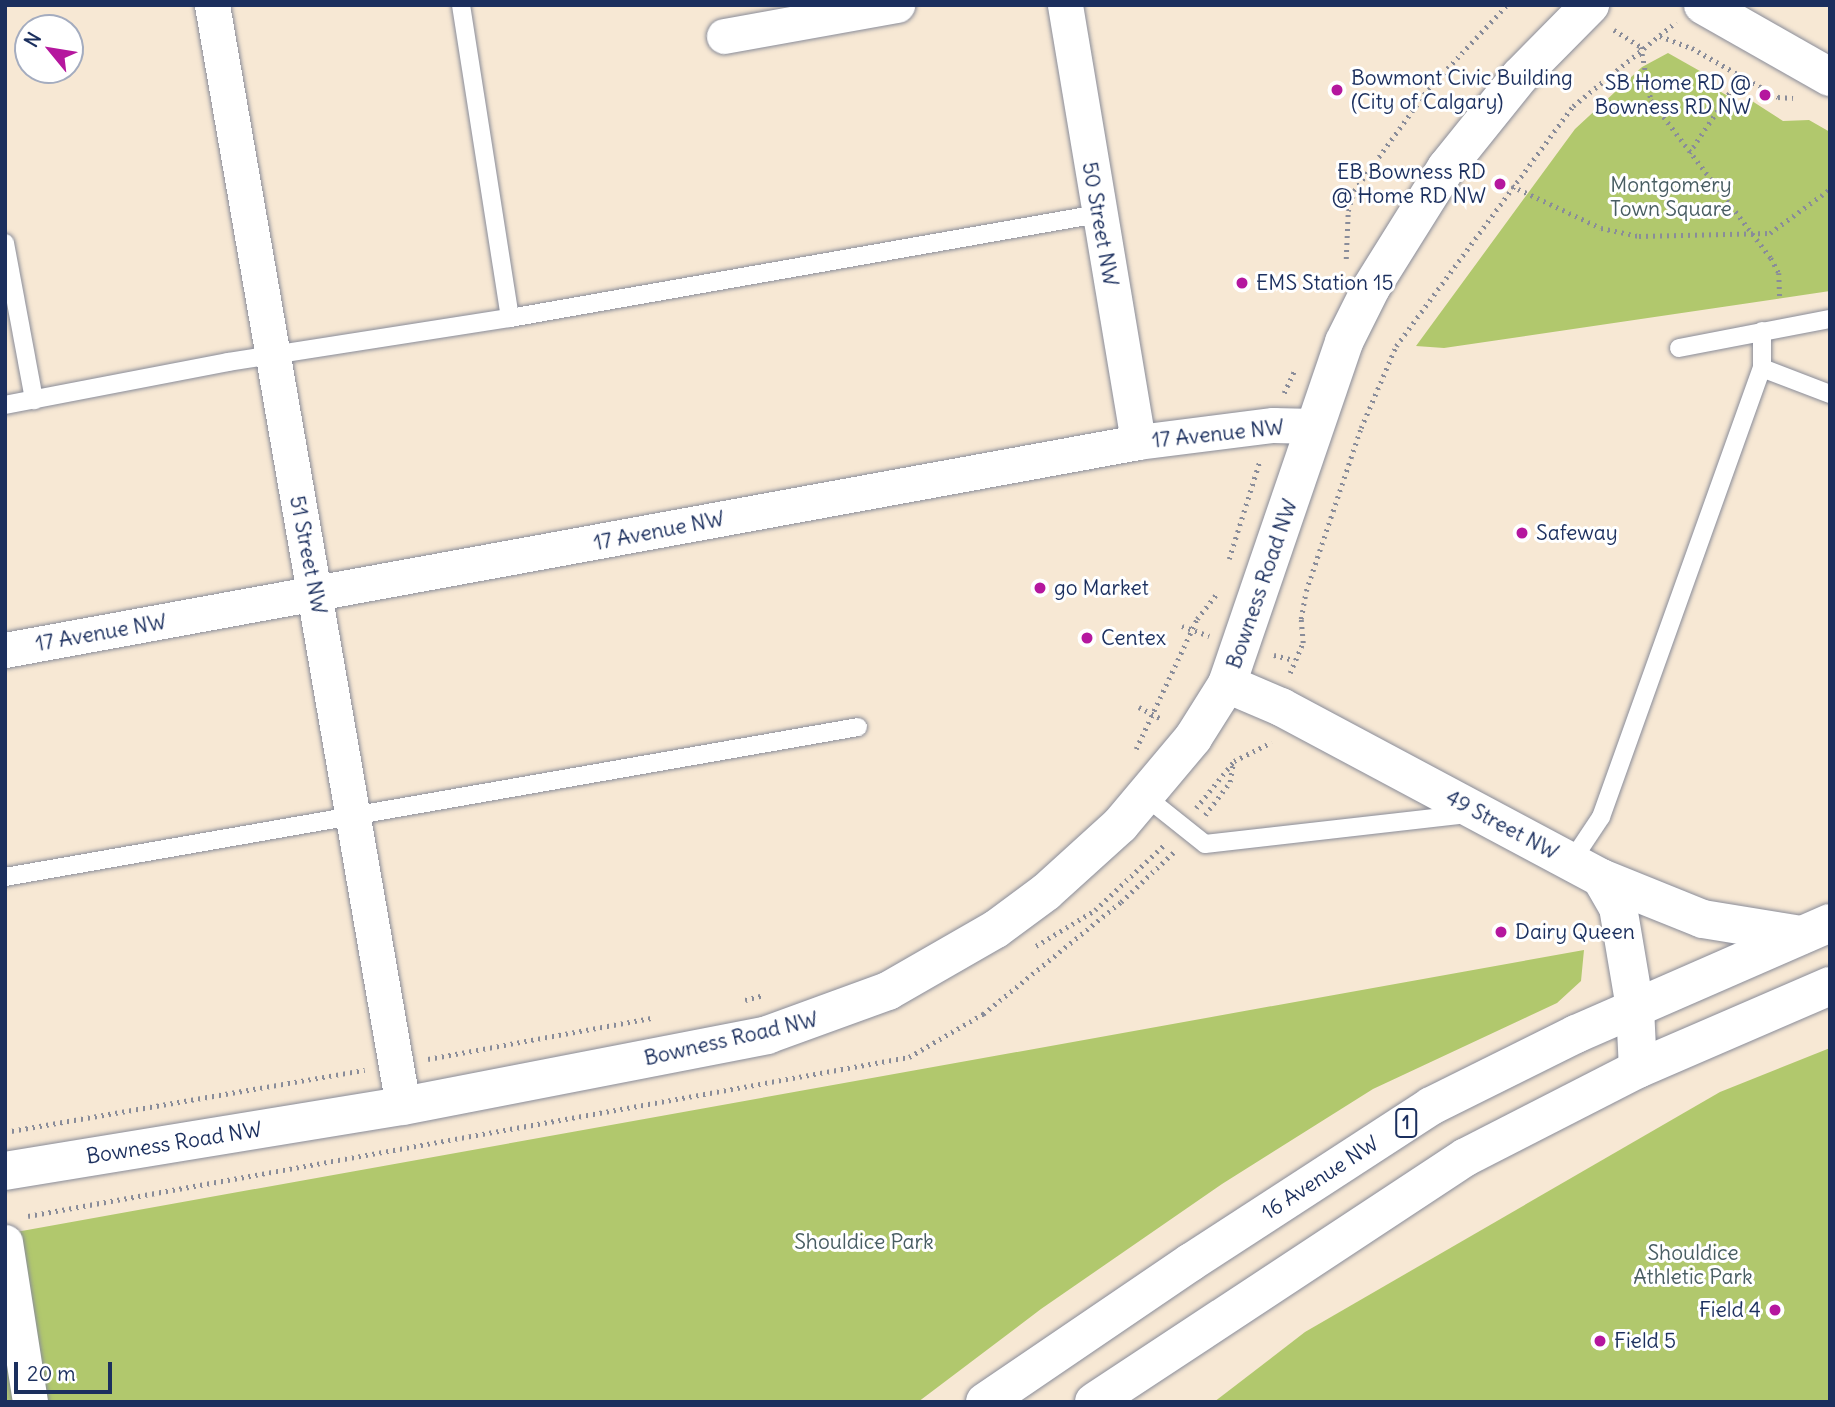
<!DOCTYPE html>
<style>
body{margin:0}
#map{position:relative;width:1835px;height:1407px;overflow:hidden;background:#f7e8d4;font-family:Delius,sans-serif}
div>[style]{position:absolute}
.green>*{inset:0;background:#b1c86d}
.path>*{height:4.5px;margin-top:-2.25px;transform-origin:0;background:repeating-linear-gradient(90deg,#898c99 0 2px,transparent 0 7px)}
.roads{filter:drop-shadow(0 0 2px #898c99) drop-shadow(0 0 2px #898c99)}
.service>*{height:18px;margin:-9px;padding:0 9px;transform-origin:9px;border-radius:9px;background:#fff}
.minor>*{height:35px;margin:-17.5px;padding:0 17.5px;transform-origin:17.5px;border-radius:17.5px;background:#fff}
.tertiary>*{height:38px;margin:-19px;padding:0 19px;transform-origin:19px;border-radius:19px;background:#fff}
.trunk>*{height:38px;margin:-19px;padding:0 19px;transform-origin:19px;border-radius:19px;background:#fff}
.motorway>*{height:38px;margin:-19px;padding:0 19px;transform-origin:19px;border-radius:19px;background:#fff}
.dots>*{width:19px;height:19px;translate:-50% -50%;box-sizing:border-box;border:4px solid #fff;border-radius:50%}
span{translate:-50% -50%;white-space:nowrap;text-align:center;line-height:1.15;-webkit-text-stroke:6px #fff;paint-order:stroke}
.shield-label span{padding:2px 5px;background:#fff;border:2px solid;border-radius:5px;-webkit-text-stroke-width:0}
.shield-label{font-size:19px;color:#1b2f5e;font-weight:700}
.poi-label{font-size:21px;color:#1b2f5e}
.left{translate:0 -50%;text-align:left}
.right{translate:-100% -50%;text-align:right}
.park-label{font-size:21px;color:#485d62}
.street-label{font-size:21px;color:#1b2f5e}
.frame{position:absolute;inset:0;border:7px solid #1b2f5e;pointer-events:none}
.north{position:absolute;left:14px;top:14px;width:70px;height:70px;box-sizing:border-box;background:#fff;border:2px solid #a4acbf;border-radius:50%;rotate:300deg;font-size:19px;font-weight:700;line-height:28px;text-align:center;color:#1b2f5e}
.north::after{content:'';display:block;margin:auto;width:24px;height:32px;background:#b5179e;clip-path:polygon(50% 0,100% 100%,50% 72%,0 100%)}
.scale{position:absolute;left:14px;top:1362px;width:98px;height:32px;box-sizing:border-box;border:4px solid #1b2f5e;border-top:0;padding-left:9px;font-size:21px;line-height:24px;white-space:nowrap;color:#1b2f5e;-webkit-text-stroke:5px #fff;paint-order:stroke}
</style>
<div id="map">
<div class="green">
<i style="clip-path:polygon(1668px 53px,1714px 79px,1711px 86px,1748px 108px,1752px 101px,1783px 121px,1809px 120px,1830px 132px,1830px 291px,1444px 348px,1416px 346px,1575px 129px,1642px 67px)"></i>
<i style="clip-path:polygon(1584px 950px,1581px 981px,1557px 1003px,1373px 1089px,1222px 1184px,1041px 1309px,918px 1402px,5px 1402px,5px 1234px)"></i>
<i style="clip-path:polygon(1830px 1048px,1830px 1402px,1214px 1402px,1305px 1332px,1720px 1092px)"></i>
</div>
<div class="path">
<i style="left:1614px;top:30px;width:32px;rotate:32deg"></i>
<i style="left:1641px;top:47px;width:54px;rotate:79.3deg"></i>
<i style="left:1651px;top:100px;width:198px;rotate:52.8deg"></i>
<i style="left:1771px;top:258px;width:17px;rotate:62deg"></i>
<i style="left:1779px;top:273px;width:27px;rotate:88deg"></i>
<i style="left:1660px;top:36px;width:34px;rotate:21deg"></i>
<i style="left:1692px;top:48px;width:99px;rotate:29.7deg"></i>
<i style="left:1778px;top:97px;width:15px;rotate:4deg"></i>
<i style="left:1689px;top:153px;width:81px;rotate:-56.1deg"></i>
<i style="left:1512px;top:186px;width:98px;rotate:25.3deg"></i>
<i style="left:1601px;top:228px;width:39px;rotate:12deg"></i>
<i style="left:1639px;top:236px;width:131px;rotate:-1.3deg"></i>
<i style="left:1770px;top:233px;width:74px;rotate:-36.3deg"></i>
<i style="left:1346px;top:259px;width:48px;rotate:-87.6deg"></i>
<i style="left:1348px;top:211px;width:21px;rotate:-73deg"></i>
<i style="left:1354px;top:191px;width:126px;rotate:-54deg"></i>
<i style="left:1428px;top:89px;width:115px;rotate:-46.8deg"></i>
<i style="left:1284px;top:393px;width:26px;rotate:-65deg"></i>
<i style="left:1229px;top:559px;width:104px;rotate:-72.6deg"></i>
<i style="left:1182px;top:626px;width:29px;rotate:20deg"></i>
<i style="left:1274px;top:655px;width:21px;rotate:14deg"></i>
<i style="left:1290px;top:673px;width:33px;rotate:-67deg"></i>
<i style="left:1303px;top:643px;width:24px;rotate:-95deg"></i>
<i style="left:1301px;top:619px;width:28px;rotate:-80deg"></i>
<i style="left:1306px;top:591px;width:172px;rotate:-71.4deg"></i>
<i style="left:1361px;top:428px;width:89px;rotate:-66.9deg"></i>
<i style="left:1396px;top:346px;width:298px;rotate:-53.6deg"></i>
<i style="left:1573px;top:106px;width:133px;rotate:-39.2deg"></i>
<i style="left:1139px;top:707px;width:27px;rotate:28deg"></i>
<i style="left:1136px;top:749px;width:144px;rotate:-64.9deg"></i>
<i style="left:1197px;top:619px;width:33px;rotate:-52deg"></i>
<i style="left:1196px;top:808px;width:60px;rotate:-51deg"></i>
<i style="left:1234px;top:761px;width:42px;rotate:-26.6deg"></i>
<i style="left:1205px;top:815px;width:41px;rotate:-52.9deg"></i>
<i style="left:1230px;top:782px;width:20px;rotate:-81deg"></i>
<i style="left:1036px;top:946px;width:69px;rotate:-31.4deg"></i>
<i style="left:1095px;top:910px;width:96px;rotate:-43.3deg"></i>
<i style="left:745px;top:1000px;width:20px;rotate:-15deg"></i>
<i style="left:428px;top:1059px;width:227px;rotate:-10.4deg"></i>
<i style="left:5px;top:1132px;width:365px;rotate:-9.8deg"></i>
<i style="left:28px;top:1216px;width:895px;rotate:-10.23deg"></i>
<i style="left:909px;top:1057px;width:86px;rotate:-30.2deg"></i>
<i style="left:983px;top:1014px;width:178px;rotate:-39.1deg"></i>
<i style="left:1121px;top:902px;width:74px;rotate:-43.4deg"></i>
</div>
<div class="roads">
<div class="service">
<i style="left:5px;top:243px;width:160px;rotate:79.5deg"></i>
<i style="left:510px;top:318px;width:597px;rotate:-10.03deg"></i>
<i style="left:1679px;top:348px;width:154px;rotate:-10.9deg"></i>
<i style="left:1762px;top:368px;width:73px;rotate:20.9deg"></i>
<i style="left:5px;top:405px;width:227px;rotate:-10.9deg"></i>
<i style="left:228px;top:362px;width:285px;rotate:-8.9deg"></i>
<i style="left:510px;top:318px;width:317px;rotate:-98.9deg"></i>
<i style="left:1146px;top:797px;width:75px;rotate:38.5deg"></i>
<i style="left:1205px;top:844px;width:264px;rotate:-6.5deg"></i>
<i style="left:1571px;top:862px;width:54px;rotate:-56.3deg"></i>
<i style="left:1601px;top:817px;width:477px;rotate:-70.3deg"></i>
<i style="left:1762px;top:368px;width:37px;rotate:-90deg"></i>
<i style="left:5px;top:877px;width:866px;rotate:-9.97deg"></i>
</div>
<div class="minor">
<i style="left:212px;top:5px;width:1117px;rotate:80.16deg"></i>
<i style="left:1065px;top:5px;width:443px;rotate:80.5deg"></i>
<i style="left:724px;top:36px;width:176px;rotate:-10.2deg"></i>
<i style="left:5px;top:650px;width:1152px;rotate:-10.4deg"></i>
<i style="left:1138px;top:442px;width:136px;rotate:-7.2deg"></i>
<i style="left:1273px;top:425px;width:42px;rotate:1.4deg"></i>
<i style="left:5px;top:1242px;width:162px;rotate:81.1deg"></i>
</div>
<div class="tertiary">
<i style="left:1703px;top:5px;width:146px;rotate:29.6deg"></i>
<i style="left:1227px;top:684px;width:59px;rotate:23.1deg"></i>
<i style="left:1281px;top:707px;width:363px;rotate:28.1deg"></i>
<i style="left:1601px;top:878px;width:34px;rotate:60deg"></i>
<i style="left:1618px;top:907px;width:102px;rotate:80.4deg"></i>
<i style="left:1635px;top:1008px;width:61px;rotate:87.2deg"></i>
<i style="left:5px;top:1171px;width:403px;rotate:-9.3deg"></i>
<i style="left:403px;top:1106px;width:371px;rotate:-11deg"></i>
<i style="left:767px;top:1035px;width:129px;rotate:-20deg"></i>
<i style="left:888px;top:991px;width:125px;rotate:-29.9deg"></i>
<i style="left:996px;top:929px;width:62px;rotate:-36.5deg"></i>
<i style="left:1046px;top:892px;width:100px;rotate:-42.2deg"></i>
<i style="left:1120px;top:825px;width:114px;rotate:-50deg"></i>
<i style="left:1193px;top:738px;width:64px;rotate:-57.8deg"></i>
<i style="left:1227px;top:684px;width:361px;rotate:-71.1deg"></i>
<i style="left:1344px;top:342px;width:60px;rotate:-63.4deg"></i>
<i style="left:1371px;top:288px;width:142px;rotate:-58deg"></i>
<i style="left:1446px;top:168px;width:118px;rotate:-51.2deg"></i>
<i style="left:1520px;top:76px;width:100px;rotate:-45.4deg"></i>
</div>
<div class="trunk">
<i style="left:1601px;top:878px;width:110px;rotate:21.9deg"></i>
<i style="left:1703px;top:919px;width:99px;rotate:9.3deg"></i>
<i style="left:1191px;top:1262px;width:286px;rotate:-33deg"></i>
<i style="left:1431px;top:1106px;width:162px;rotate:-26.4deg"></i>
<i style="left:1576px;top:1034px;width:277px;rotate:-23.6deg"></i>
<i style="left:1094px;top:1402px;width:445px;rotate:-33.4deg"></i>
<i style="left:1466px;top:1157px;width:193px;rotate:-27.1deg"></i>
<i style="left:1638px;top:1069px;width:209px;rotate:-23.4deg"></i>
</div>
<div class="motorway">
<i style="left:985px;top:1402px;width:249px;rotate:-34.2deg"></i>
</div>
</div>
<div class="dots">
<i style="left:1337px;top:90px;background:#b5179e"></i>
<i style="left:1765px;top:95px;background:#b5179e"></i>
<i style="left:1500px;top:184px;background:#b5179e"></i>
<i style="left:1242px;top:283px;background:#b5179e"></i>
<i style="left:1522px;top:533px;background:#b5179e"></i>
<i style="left:1040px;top:588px;background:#b5179e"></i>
<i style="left:1087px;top:638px;background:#b5179e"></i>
<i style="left:1501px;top:932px;background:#b5179e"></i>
<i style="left:1775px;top:1310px;background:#b5179e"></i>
<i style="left:1600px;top:1341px;background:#b5179e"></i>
</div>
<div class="shield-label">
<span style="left:1406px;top:1123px">1</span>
</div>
<div class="poi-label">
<span class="left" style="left:1351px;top:90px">Bowmont Civic Building<br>(City of Calgary)</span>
<span class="right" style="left:1751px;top:95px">SB Home RD @<br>Bowness RD NW</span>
<span class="right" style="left:1486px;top:184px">EB Bowness RD<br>@ Home RD NW</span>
<span class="left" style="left:1256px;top:283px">EMS Station 15</span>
<span class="left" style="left:1536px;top:533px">Safeway</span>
<span class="left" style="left:1054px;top:588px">go Market</span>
<span class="left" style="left:1101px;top:638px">Centex</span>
<span class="left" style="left:1515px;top:932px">Dairy Queen</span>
<span class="right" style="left:1761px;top:1310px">Field 4</span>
<span class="left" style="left:1614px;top:1341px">Field 5</span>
</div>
<div class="park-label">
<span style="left:1671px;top:197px">Montgomery<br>Town Square</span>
<span style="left:864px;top:1242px">Shouldice Park</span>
<span style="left:1693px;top:1265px">Shouldice<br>Athletic Park</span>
</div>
<div class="street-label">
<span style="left:1100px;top:224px;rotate:80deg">50 Street NW</span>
<span style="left:1218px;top:434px;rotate:-6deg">17 Avenue NW</span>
<span style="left:659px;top:531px;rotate:-11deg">17 Avenue NW</span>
<span style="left:308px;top:555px;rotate:79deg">51 Street NW</span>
<span style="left:1262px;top:584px;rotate:-71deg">Bowness Road NW</span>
<span style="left:101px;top:633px;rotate:-10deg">17 Avenue NW</span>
<span style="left:1502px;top:825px;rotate:28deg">49 Street NW</span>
<span style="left:731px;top:1039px;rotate:-13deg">Bowness Road NW</span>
<span style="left:174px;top:1143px;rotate:-9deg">Bowness Road NW</span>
<span style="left:1320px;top:1178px;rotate:-33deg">16 Avenue NW</span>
</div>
<div class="frame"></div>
<div class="north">N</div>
<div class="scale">20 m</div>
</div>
